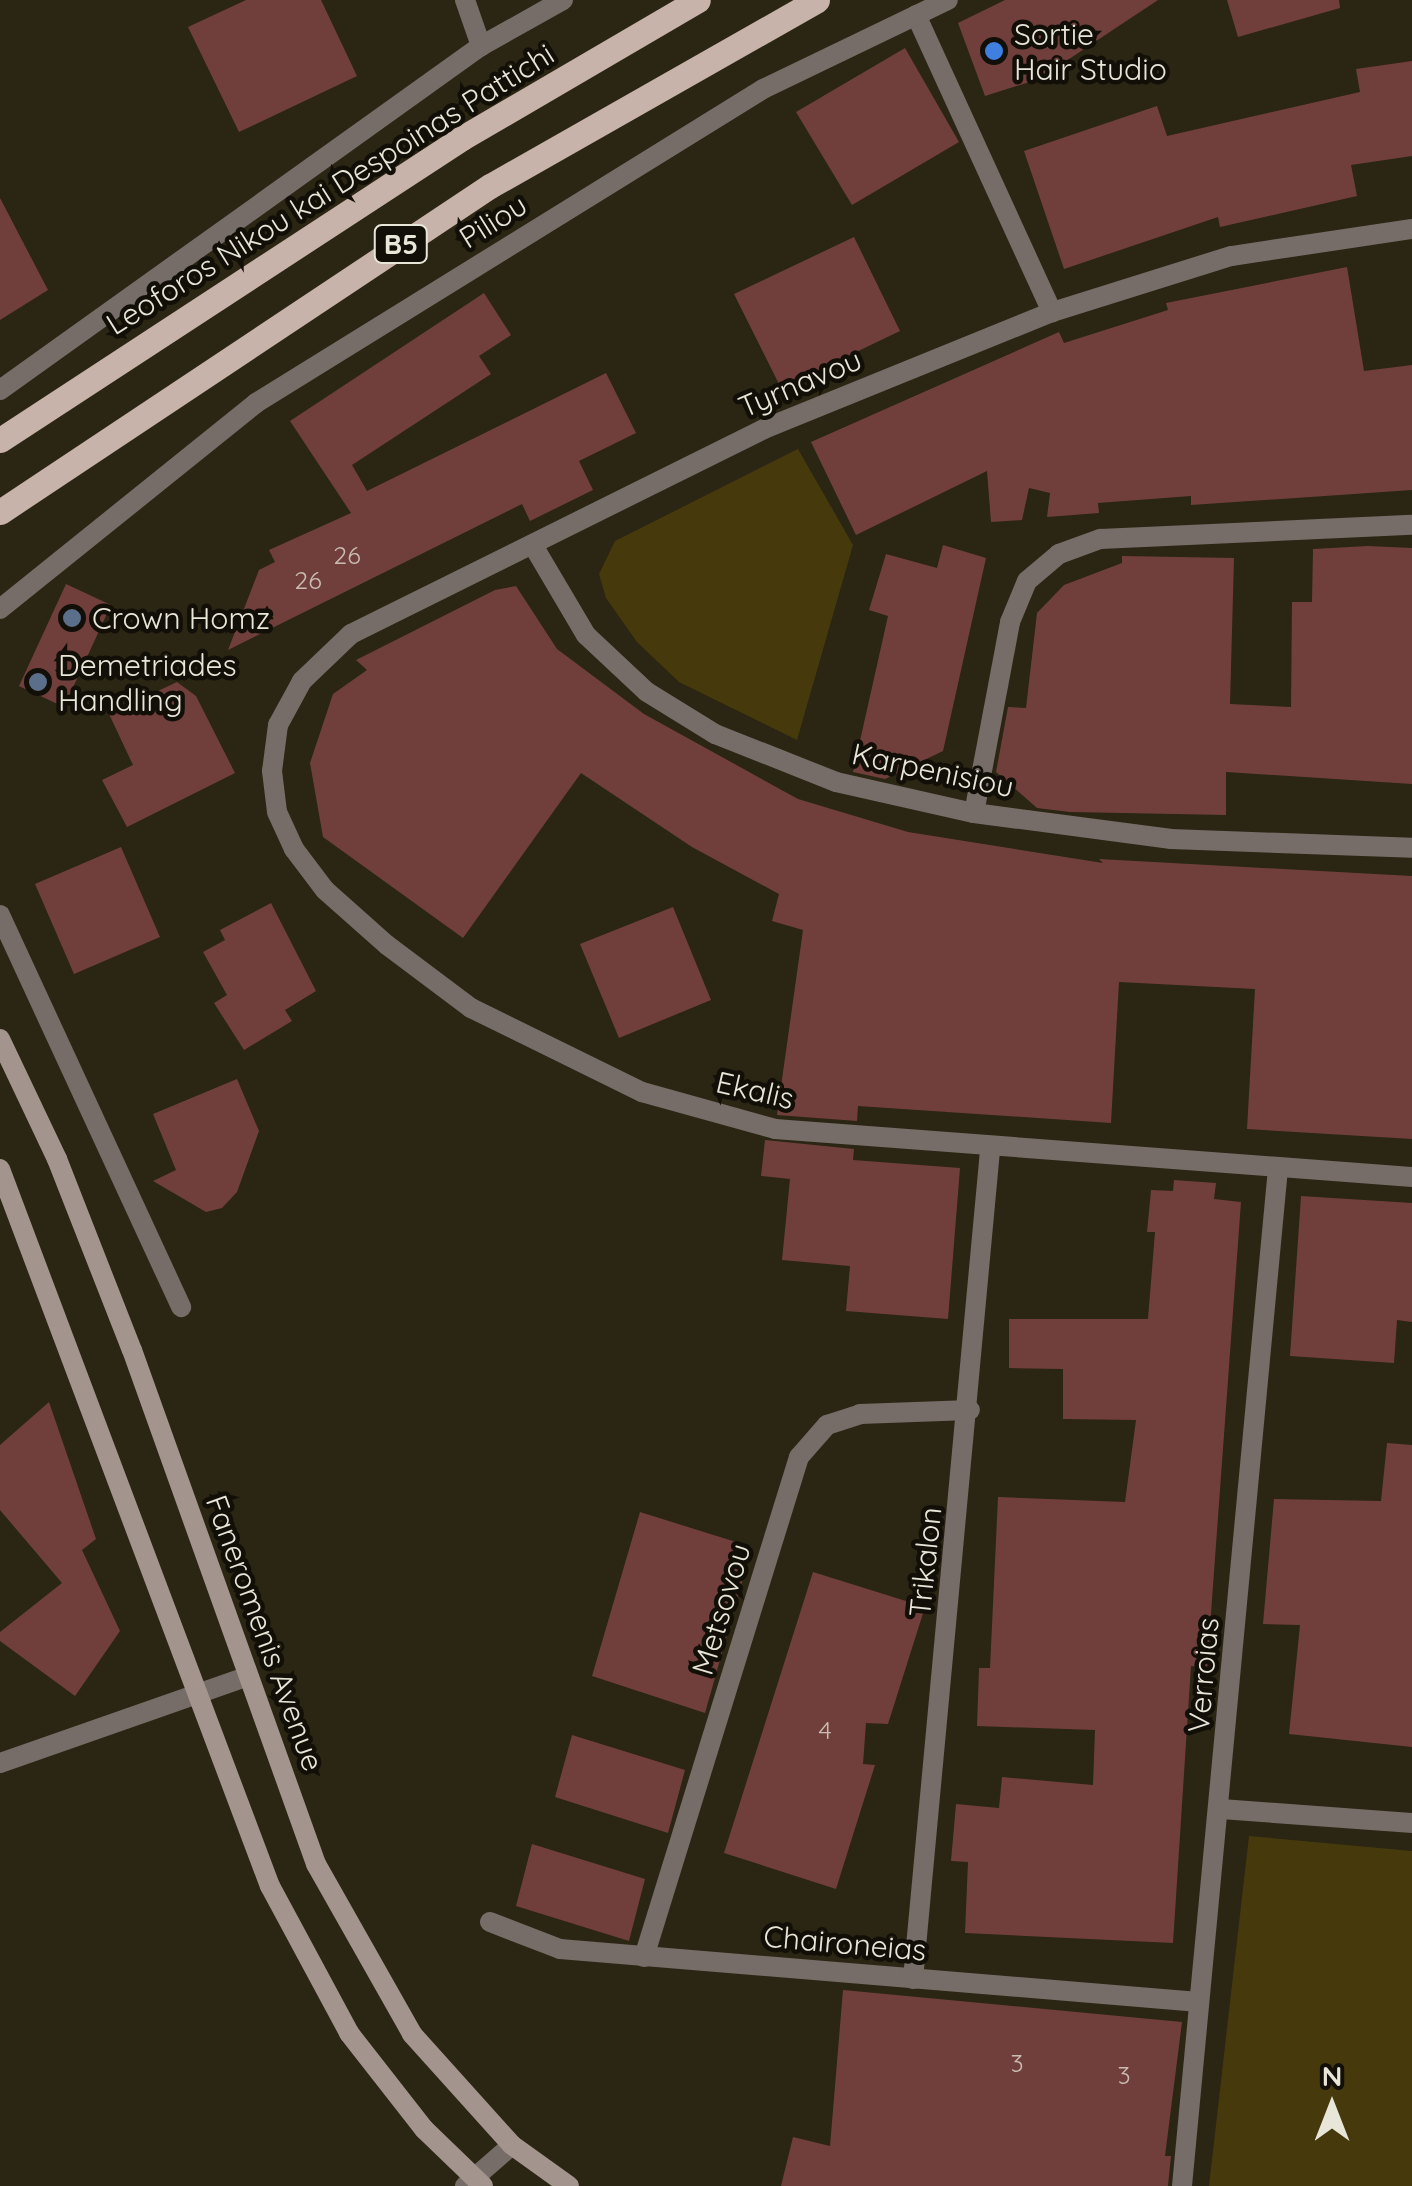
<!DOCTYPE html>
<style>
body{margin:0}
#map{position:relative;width:1412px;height:2186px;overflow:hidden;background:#2b2513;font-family:Quicksand,sans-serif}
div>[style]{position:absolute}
.green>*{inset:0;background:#463a0c}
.building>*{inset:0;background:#703f3c}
.street>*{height:20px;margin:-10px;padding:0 10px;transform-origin:10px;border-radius:10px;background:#766c68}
.secondary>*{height:20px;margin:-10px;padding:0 10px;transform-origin:10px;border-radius:10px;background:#a4948e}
.primary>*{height:25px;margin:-12.5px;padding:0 12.5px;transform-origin:12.5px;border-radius:12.5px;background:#c8b3aa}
.dots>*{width:28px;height:28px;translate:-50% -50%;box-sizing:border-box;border:5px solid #110f07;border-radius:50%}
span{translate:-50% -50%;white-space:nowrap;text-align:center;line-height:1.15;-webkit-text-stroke:9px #110f07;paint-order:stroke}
.number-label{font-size:25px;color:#cabcb2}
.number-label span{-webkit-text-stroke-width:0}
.shield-label span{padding:2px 8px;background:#110f07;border:2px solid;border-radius:8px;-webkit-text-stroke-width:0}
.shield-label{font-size:28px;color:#e8e5d9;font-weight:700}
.poi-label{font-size:30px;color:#e8e5d9}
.left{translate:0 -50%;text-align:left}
.street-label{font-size:30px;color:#e8e5d9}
.north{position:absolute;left:1282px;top:2056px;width:100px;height:100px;-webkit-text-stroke:8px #110f07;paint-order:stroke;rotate:0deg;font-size:28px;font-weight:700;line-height:40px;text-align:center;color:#e8e5d9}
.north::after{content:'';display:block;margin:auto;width:35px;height:45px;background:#e8e5d9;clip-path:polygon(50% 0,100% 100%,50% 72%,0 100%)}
</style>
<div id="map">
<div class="green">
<i style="clip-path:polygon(798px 449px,853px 545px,797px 740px,679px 682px,637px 642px,606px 598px,599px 574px,615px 541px)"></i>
<i style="clip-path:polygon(1249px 1836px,1412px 1851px,1412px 2186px,1209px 2186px)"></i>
</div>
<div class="building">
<i style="clip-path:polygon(246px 0,321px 0,357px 76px,239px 132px,188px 27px)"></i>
<i style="clip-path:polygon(1005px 0,1158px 0,1039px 79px,985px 96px,958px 23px)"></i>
<i style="clip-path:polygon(1227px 0,1339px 0,1340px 8px,1238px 37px)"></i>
<i style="clip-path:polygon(905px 48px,959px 142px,852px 205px,796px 112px)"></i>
<i style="clip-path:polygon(1412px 61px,1412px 156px,1351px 165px,1357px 196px,1220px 227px,1218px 217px,1064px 269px,1024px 151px,1157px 106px,1167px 136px,1360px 92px,1356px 69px)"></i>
<i style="clip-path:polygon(0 198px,48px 290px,0 320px)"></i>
<i style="clip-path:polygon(854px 237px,900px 331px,781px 388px,734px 294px)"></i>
<i style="clip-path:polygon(1347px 267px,1364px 371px,1412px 365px,1412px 490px,1191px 505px,1191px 496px,1098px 503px,1099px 513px,1047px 517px,1050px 493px,1029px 488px,1022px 520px,991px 522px,987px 471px,856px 535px,811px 442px,1059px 332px,1064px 343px,1168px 310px,1166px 303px)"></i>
<i style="clip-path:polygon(484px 293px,511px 335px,479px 356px,491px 374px,352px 465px,367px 491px,606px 373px,636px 433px,579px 461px,593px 490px,530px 521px,522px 504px,228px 650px,259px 570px,275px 562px,269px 550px,351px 513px,290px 421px)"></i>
<i style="clip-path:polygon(943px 545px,986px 558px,943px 751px,885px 779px,853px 772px,888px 616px,869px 610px,886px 554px,937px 568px)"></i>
<i style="clip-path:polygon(1368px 546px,1412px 548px,1412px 784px,1226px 772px,1226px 815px,1070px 812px,1037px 808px,996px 772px,1008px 707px,1026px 708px,1037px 613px,1064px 585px,1122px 563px,1122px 556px,1234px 558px,1230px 704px,1291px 707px,1292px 602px,1312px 602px,1313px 549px)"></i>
<i style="clip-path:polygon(66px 584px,111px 605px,64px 707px,19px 686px)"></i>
<i style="clip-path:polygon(516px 586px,557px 649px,644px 714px,798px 799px,908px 832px,1103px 863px,1099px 859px,1412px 876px,1412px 1139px,1247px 1129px,1255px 989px,1119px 982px,1111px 1123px,858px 1106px,857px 1121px,777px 1115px,803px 930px,772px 921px,779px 894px,692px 847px,581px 773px,463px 938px,323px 837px,310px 763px,333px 694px,367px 670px,356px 660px,495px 590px)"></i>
<i style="clip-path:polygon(177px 682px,196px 696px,235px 773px,127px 827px,102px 780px,133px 765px,109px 714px)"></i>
<i style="clip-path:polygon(121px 847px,160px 937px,74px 974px,35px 884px)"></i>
<i style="clip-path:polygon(271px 903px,316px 991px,285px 1010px,292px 1021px,244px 1050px,214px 1003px,227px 995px,203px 952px,225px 940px,220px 930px)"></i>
<i style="clip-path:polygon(673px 907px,711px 1000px,619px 1038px,580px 944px)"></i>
<i style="clip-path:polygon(237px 1079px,259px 1131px,237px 1192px,222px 1208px,206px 1212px,153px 1181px,176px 1170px,153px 1114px)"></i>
<i style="clip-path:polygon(765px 1140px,854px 1149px,853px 1160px,960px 1168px,948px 1319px,846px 1311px,850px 1266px,782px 1260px,790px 1179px,761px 1176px)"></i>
<i style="clip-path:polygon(1174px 1180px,1216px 1183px,1214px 1199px,1241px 1202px,1207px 1668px,1191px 1666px,1173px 1943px,965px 1933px,968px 1862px,951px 1861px,956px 1804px,999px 1808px,1002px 1777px,1093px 1785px,1095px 1730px,977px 1726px,979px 1668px,990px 1668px,998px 1497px,1125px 1502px,1136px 1420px,1063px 1419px,1063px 1369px,1009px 1368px,1009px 1319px,1148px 1319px,1155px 1232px,1147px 1232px,1151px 1190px,1173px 1191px)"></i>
<i style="clip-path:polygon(1301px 1196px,1412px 1203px,1412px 1322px,1397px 1320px,1394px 1363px,1290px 1356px)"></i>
<i style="clip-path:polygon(49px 1402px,96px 1539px,82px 1550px,120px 1631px,75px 1696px,0 1641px,0 1632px,62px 1583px,0 1510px,0 1445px)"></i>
<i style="clip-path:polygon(1387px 1443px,1412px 1445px,1412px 1747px,1289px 1734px,1300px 1625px,1263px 1624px,1274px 1499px,1381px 1501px)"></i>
<i style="clip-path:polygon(640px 1512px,752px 1547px,705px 1713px,592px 1676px)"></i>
<i style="clip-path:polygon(813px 1572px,925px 1607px,888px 1724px,866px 1723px,863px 1764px,875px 1765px,836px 1889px,724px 1853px)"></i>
<i style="clip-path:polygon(572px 1735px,685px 1770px,668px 1833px,555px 1797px)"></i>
<i style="clip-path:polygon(532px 1844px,645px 1879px,629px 1941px,516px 1906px)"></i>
<i style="clip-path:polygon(843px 1990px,1182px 2022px,1165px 2156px,1171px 2156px,1168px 2186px,781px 2186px,793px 2137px,830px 2146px)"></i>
</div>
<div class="street">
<i style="left:465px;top:0;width:49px;rotate:70.8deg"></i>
<i style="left:916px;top:15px;width:327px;rotate:65.4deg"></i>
<i style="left:1412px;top:229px;width:183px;rotate:171.5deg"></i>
<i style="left:1231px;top:256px;width:188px;rotate:162.6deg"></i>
<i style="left:1052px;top:312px;width:311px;rotate:157.9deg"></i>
<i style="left:764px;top:429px;width:461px;rotate:153.6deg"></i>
<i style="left:351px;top:634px;width:68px;rotate:136.2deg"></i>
<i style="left:302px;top:681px;width:50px;rotate:118.6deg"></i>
<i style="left:278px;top:725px;width:46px;rotate:97.4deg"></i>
<i style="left:272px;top:771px;width:41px;rotate:83deg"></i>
<i style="left:277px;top:812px;width:41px;rotate:65.3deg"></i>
<i style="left:294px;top:849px;width:51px;rotate:52.9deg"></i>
<i style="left:325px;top:890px;width:83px;rotate:41.6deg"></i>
<i style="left:387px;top:945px;width:105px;rotate:36.9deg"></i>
<i style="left:471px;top:1008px;width:191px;rotate:26.2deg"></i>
<i style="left:642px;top:1092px;width:138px;rotate:15.5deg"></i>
<i style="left:775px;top:1129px;width:639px;rotate:4.31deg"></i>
<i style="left:0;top:390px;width:591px;rotate:-35.57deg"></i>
<i style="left:481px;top:46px;width:94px;rotate:-29.3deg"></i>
<i style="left:534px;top:547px;width:102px;rotate:59.4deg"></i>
<i style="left:586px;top:635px;width:83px;rotate:43.1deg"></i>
<i style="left:647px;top:692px;width:80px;rotate:31.7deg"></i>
<i style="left:715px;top:734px;width:130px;rotate:21.6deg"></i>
<i style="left:836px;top:782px;width:141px;rotate:12.7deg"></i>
<i style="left:974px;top:813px;width:199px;rotate:7.5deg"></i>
<i style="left:1171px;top:839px;width:241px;rotate:2.1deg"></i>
<i style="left:0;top:609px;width:329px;rotate:-38.8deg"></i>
<i style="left:256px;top:403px;width:596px;rotate:-31.77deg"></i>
<i style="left:763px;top:89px;width:205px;rotate:-25.7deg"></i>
<i style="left:974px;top:813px;width:194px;rotate:-79.3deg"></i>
<i style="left:1010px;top:622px;width:44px;rotate:-67.5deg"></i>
<i style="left:1027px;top:581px;width:42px;rotate:-40.2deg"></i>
<i style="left:1059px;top:554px;width:44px;rotate:-20.1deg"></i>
<i style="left:1100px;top:539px;width:312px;rotate:-2.6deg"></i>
<i style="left:0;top:915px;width:432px;rotate:65.2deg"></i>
<i style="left:0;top:1763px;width:263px;rotate:-19.3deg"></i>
<i style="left:1221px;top:1809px;width:192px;rotate:4.2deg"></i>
<i style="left:490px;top:1922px;width:75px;rotate:21.1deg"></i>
<i style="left:560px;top:1949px;width:641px;rotate:4.74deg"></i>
<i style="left:644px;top:1957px;width:523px;rotate:-72.78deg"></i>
<i style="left:799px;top:1457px;width:43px;rotate:-48.8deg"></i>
<i style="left:827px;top:1425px;width:35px;rotate:-18deg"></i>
<i style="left:860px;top:1414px;width:110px;rotate:-2.1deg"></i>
<i style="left:913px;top:1979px;width:833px;rotate:-84.69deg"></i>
<i style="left:465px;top:2186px;width:62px;rotate:-41.1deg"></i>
<i style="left:1182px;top:2186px;width:1023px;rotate:-84.61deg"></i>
</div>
<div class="secondary">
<i style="left:0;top:1039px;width:133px;rotate:64.6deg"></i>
<i style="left:57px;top:1159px;width:205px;rotate:68.6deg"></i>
<i style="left:132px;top:1350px;width:546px;rotate:70.3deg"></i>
<i style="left:316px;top:1864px;width:195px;rotate:60.5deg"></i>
<i style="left:412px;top:2034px;width:149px;rotate:48deg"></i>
<i style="left:512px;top:2145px;width:70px;rotate:35.7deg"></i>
<i style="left:0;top:1169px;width:766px;rotate:69.37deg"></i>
<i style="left:270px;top:1886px;width:167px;rotate:61.7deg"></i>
<i style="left:349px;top:2033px;width:122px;rotate:52deg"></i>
<i style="left:424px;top:2129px;width:82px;rotate:44deg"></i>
</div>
<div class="primary">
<i style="left:0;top:440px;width:552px;rotate:-33.17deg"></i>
<i style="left:462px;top:138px;width:273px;rotate:-30.3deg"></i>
<i style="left:0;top:512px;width:589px;rotate:-33.64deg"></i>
<i style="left:490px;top:186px;width:376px;rotate:-29.6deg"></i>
</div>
<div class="dots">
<i style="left:994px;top:51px;background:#3f7fe0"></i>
<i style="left:72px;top:618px;background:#5c6f8a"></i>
<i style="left:38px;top:682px;background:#5c6f8a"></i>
</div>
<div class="number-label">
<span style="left:347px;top:555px">26</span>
<span style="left:308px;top:580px">26</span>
<span style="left:825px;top:1730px">4</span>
<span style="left:1017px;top:2063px">3</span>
<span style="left:1124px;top:2075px">3</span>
</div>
<div class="shield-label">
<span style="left:401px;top:244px">B5</span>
</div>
<div class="poi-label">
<span class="left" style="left:1014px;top:51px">Sortie<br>Hair Studio</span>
<span class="left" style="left:92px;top:618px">Crown Homz</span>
<span class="left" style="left:58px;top:682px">Demetriades<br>Handling</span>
</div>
<div class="street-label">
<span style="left:330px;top:189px;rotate:-32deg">Leoforos Nikou kai Despoinas Pattichi</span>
<span style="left:493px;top:221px;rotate:-32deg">Piliou</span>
<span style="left:800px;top:383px;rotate:-23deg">Tyrnavou</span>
<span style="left:933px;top:770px;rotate:12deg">Karpenisiou</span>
<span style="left:755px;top:1090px;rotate:13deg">Ekalis</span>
<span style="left:925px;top:1562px;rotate:-84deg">Trikalon</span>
<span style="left:721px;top:1609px;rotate:-73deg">Metsovou</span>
<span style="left:265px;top:1633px;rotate:70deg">Faneromenis Avenue</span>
<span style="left:1203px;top:1675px;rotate:-85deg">Verroias</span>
<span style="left:845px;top:1943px;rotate:5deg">Chaironeias</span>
</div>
<div class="north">N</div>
</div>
